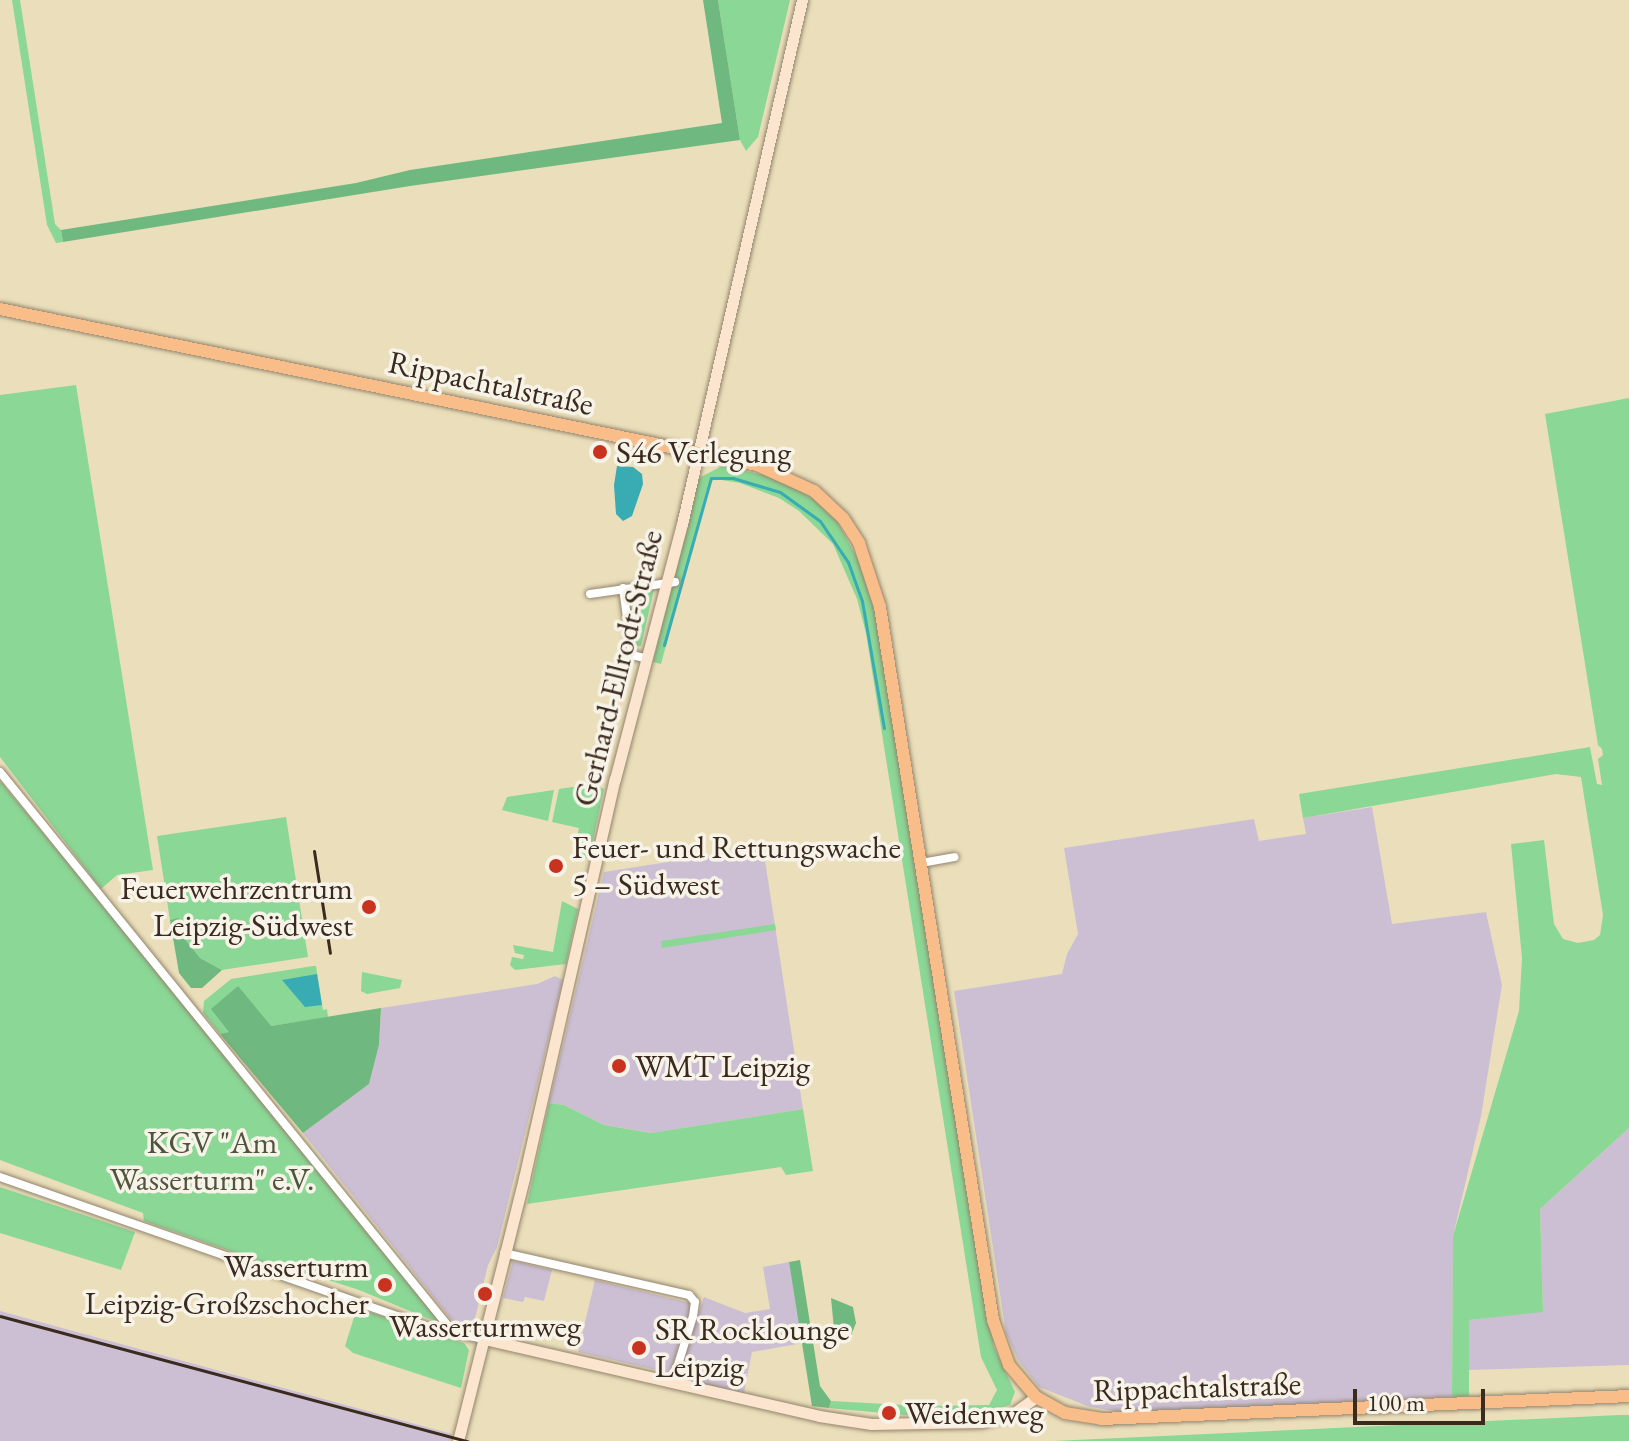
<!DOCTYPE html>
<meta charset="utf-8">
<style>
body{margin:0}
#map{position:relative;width:1629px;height:1441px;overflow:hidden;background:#ebdfbb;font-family:"EB Garamond",serif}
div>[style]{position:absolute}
.industrial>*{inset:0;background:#ccbfd4}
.green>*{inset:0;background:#8ad796}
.forest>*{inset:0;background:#6fb87f}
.water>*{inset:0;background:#39abb3}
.stream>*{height:3px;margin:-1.5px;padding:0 1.5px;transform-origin:1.5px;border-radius:1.5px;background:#39abb3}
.roads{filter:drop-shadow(0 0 2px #93846c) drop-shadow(0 0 2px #93846c)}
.street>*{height:8px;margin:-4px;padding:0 4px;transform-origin:4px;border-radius:4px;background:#fff}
.secondary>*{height:11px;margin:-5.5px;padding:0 5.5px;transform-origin:5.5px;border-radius:5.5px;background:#fce5cf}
.primary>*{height:12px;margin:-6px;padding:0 6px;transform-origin:6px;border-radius:6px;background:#f8bd88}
.rail>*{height:3px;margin:-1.5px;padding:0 1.5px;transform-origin:1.5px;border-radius:1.5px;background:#3b2a1e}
.dots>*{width:22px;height:22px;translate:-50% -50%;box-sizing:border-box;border:4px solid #f7f3e8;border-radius:50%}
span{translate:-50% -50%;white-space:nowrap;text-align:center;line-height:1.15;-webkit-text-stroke:7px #f7f3e8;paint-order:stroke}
.street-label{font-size:32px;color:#3b2a1e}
.poi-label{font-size:32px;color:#3b2a1e}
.left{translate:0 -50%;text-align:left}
.right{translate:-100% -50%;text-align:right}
.park-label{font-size:32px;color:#4f553c}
.scale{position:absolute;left:1353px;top:1389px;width:132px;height:36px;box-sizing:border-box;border:4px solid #3b2a1e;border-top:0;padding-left:10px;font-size:24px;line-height:28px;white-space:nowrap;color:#3b2a1e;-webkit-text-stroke:6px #f7f3e8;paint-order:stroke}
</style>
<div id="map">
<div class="industrial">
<i style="clip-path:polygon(1372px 807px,1392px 924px,1486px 912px,1502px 985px,1481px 1116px,1453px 1236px,1452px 1397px,1129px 1413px,1090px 1407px,1039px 1387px,1018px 1360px,1006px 1333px,954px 991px,1062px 974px,1067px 954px,1078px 934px,1064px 848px,1254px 819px,1259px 841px,1306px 834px,1303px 818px)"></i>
<i style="clip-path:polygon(763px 847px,803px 1109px,652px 1133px,604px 1125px,564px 1105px,549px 1103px,604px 872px)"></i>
<i style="clip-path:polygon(555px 976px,563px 980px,497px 1247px,488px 1265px,473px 1327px,454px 1323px,303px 1133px,369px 1084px,379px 1045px,381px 1008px,537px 984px)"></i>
<i style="clip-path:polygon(1629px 1128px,1629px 1365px,1469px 1370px,1469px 1320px,1543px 1311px,1540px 1209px)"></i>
<i style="clip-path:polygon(513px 1261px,552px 1270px,544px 1301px,525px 1297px,523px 1302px,503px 1298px)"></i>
<i style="clip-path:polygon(789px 1262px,803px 1343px,752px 1352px,744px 1393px,677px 1378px,704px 1297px,745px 1313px,770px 1309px,763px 1267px)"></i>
<i style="clip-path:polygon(595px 1280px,690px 1303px,691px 1309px,670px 1373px,578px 1352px)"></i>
<i style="clip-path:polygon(0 1311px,452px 1434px,450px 1441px,0 1441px)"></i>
</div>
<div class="green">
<i style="clip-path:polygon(12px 0,20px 0,55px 224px,61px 230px,63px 242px,56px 243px,47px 225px)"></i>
<i style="clip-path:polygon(718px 0,790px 0,758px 137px,746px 151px,740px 140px)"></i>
<i style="clip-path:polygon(76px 385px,153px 870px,117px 875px,101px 889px,0 757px,0 395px)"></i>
<i style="clip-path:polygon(1629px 398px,1629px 1128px,1540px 1209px,1543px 1312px,1469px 1320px,1469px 1396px,1452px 1397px,1453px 1236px,1519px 1011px,1522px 958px,1511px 844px,1544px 840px,1554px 924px,1563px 939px,1578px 943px,1594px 940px,1600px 935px,1603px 915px,1581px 777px,1556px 774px,1303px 818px,1299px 794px,1590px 747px,1597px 784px,1602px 785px,1598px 759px,1603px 755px,1602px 749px,1598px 745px,1545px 414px)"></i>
<i style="clip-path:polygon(722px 466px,774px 477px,816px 500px,837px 521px,865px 572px,877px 619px,994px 1347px,1015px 1392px,1010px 1405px,973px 1417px,981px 1422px,829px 1408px,831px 1401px,923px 1406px,989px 1405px,997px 1390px,981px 1357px,866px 633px,857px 599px,833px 544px,799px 511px,779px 498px,740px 483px,715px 479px,710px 482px,661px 664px,653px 662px,699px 478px)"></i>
<i style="clip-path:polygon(655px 585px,641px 646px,635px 646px,627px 590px)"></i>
<i style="clip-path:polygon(0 781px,95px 895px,444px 1325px,359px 1290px,319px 1277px,308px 1278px,144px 1221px,143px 1213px,0 1160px)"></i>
<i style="clip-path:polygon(593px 784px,604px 789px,589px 859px,573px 855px,579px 828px,552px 822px,559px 789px)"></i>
<i style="clip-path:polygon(554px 790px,548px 821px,502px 810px,507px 797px)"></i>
<i style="clip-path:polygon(286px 817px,308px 957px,222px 970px,200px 958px,181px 934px,179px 919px,170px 920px,157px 836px)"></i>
<i style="clip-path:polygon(562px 901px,578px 909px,566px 964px,515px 970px,510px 965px,512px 957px,523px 959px,524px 955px,515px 953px,513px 945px,553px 952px)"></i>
<i style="clip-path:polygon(775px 924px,776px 930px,662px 948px,661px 941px)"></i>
<i style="clip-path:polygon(313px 966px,316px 966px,323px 1010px,327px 1009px,328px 1017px,220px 1034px,203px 1013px,204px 1001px,231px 979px)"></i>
<i style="clip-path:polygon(362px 972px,402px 980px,400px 988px,367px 994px,361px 991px)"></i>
<i style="clip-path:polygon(549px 1103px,564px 1105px,604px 1125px,651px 1133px,803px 1109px,813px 1171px,786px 1175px,781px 1167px,527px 1204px)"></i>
<i style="clip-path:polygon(0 1187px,135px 1232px,121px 1270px,0 1233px)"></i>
<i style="clip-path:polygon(357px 1308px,464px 1343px,469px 1350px,461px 1388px,353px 1353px,345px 1346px)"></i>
<i style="clip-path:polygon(1620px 1415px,1629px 1415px,1629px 1441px,1053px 1441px)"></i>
</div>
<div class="forest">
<i style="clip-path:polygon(703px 0,718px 0,740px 140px,410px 186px,63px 242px,61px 230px,356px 183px,410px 170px,722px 123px)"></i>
<i style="clip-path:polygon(179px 918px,181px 934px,200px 958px,222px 970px,202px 988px,191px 988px,179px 973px,170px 920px)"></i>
<i style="clip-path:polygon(238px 986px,271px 1026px,381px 1008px,379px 1045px,369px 1084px,303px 1133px,220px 1034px,229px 1032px,211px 1009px)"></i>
<i style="clip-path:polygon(800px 1260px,820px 1386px,831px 1401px,829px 1408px,812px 1406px,789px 1262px)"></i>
<i style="clip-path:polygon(831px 1298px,853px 1307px,856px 1323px,848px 1343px,839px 1338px,834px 1329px)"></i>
</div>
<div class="water">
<i style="clip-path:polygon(617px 466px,633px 467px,642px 474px,643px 484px,632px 516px,623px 521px,616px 514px,614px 485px)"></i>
<i style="clip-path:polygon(317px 974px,322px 1005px,305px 1007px,282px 980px)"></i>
</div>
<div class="stream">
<i style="left:664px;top:645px;width:173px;rotate:-74.3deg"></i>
<i style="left:711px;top:478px;width:22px"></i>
<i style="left:733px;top:478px;width:49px;rotate:16.6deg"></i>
<i style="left:780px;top:492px;width:49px;rotate:35.9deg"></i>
<i style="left:820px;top:521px;width:50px;rotate:55.7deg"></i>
<i style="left:848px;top:562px;width:41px;rotate:70.3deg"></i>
<i style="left:862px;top:601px;width:129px;rotate:80.2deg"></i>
</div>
<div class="roads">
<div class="street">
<i style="left:623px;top:588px;width:68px;rotate:82.3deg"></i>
<i style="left:632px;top:655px;width:16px;rotate:14deg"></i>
<i style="left:590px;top:594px;width:86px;rotate:-8deg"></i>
<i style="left:0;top:772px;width:720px;rotate:51.03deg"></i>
<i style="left:921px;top:863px;width:34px;rotate:-10deg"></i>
<i style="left:0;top:1177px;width:460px;rotate:19.3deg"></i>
<i style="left:434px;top:1329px;width:51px;rotate:11.3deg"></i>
<i style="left:504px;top:1253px;width:190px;rotate:12.8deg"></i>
<i style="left:689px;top:1295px;width:9px;rotate:49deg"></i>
<i style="left:695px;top:1302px;width:14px;rotate:98deg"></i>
<i style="left:693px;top:1316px;width:68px;rotate:107.1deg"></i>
</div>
<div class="secondary">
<i style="left:484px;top:1339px;width:344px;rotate:12.9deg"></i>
<i style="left:819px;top:1416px;width:53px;rotate:8.7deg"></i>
<i style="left:871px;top:1424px;width:110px;rotate:-1deg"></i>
<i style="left:981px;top:1422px;width:34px;rotate:-15deg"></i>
<i style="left:1014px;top:1413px;width:27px;rotate:-36deg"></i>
<i style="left:458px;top:1441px;width:271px;rotate:-75.9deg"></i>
<i style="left:524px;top:1178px;width:409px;rotate:-77.2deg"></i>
<i style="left:615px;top:779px;width:264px;rotate:-75.3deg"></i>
<i style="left:682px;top:524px;width:538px;rotate:-77.1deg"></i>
</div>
<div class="primary">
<i style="left:0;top:309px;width:773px;rotate:11.64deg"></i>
<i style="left:757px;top:465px;width:63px;rotate:24.5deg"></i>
<i style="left:814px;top:491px;width:40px;rotate:43deg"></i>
<i style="left:843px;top:518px;width:30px;rotate:57deg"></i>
<i style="left:859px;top:543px;width:67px;rotate:71.8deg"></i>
<i style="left:880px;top:607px;width:722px;rotate:80.99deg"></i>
<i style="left:993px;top:1320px;width:48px;rotate:70.4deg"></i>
<i style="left:1009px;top:1365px;width:42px;rotate:49.8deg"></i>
<i style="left:1036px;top:1397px;width:33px;rotate:29deg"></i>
<i style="left:1065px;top:1413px;width:36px;rotate:9deg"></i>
<i style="left:1101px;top:1419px;width:529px;rotate:-2.49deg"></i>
</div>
</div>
<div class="rail">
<i style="left:314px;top:851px;width:103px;rotate:81.1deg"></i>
<i style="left:0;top:1316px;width:484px;rotate:15deg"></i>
</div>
<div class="dots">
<i style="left:600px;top:452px;background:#c8321e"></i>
<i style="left:556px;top:866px;background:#c8321e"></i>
<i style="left:369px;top:907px;background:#c8321e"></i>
<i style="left:619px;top:1066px;background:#c8321e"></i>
<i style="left:385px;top:1285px;background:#c8321e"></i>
<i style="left:485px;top:1294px;background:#c8321e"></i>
<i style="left:639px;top:1348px;background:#c8321e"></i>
<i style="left:889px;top:1413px;background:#c8321e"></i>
</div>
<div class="street-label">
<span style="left:491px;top:383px;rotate:12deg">Rippachtalstraße</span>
<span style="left:618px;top:668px;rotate:-76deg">Gerhard-Ellrodt-Straße</span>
<span style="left:1197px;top:1387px;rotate:-2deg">Rippachtalstraße</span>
</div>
<div class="poi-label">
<span class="left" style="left:616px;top:452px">S46 Verlegung</span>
<span class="left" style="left:572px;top:866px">Feuer- und Rettungswache<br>5 – Südwest</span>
<span class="right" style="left:353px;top:907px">Feuerwehrzentrum<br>Leipzig-Südwest</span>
<span class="left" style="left:635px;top:1066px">WMT Leipzig</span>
<span class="right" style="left:369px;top:1285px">Wasserturm<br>Leipzig-Großzschocher</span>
<span style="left:485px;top:1326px">Wasserturmweg</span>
<span class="left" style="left:655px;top:1348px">SR Rocklounge<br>Leipzig</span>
<span class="left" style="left:905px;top:1413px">Weidenweg</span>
</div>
<div class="park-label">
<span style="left:212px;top:1161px">KGV "Am<br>Wasserturm" e.V.</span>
</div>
<div class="scale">100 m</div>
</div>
